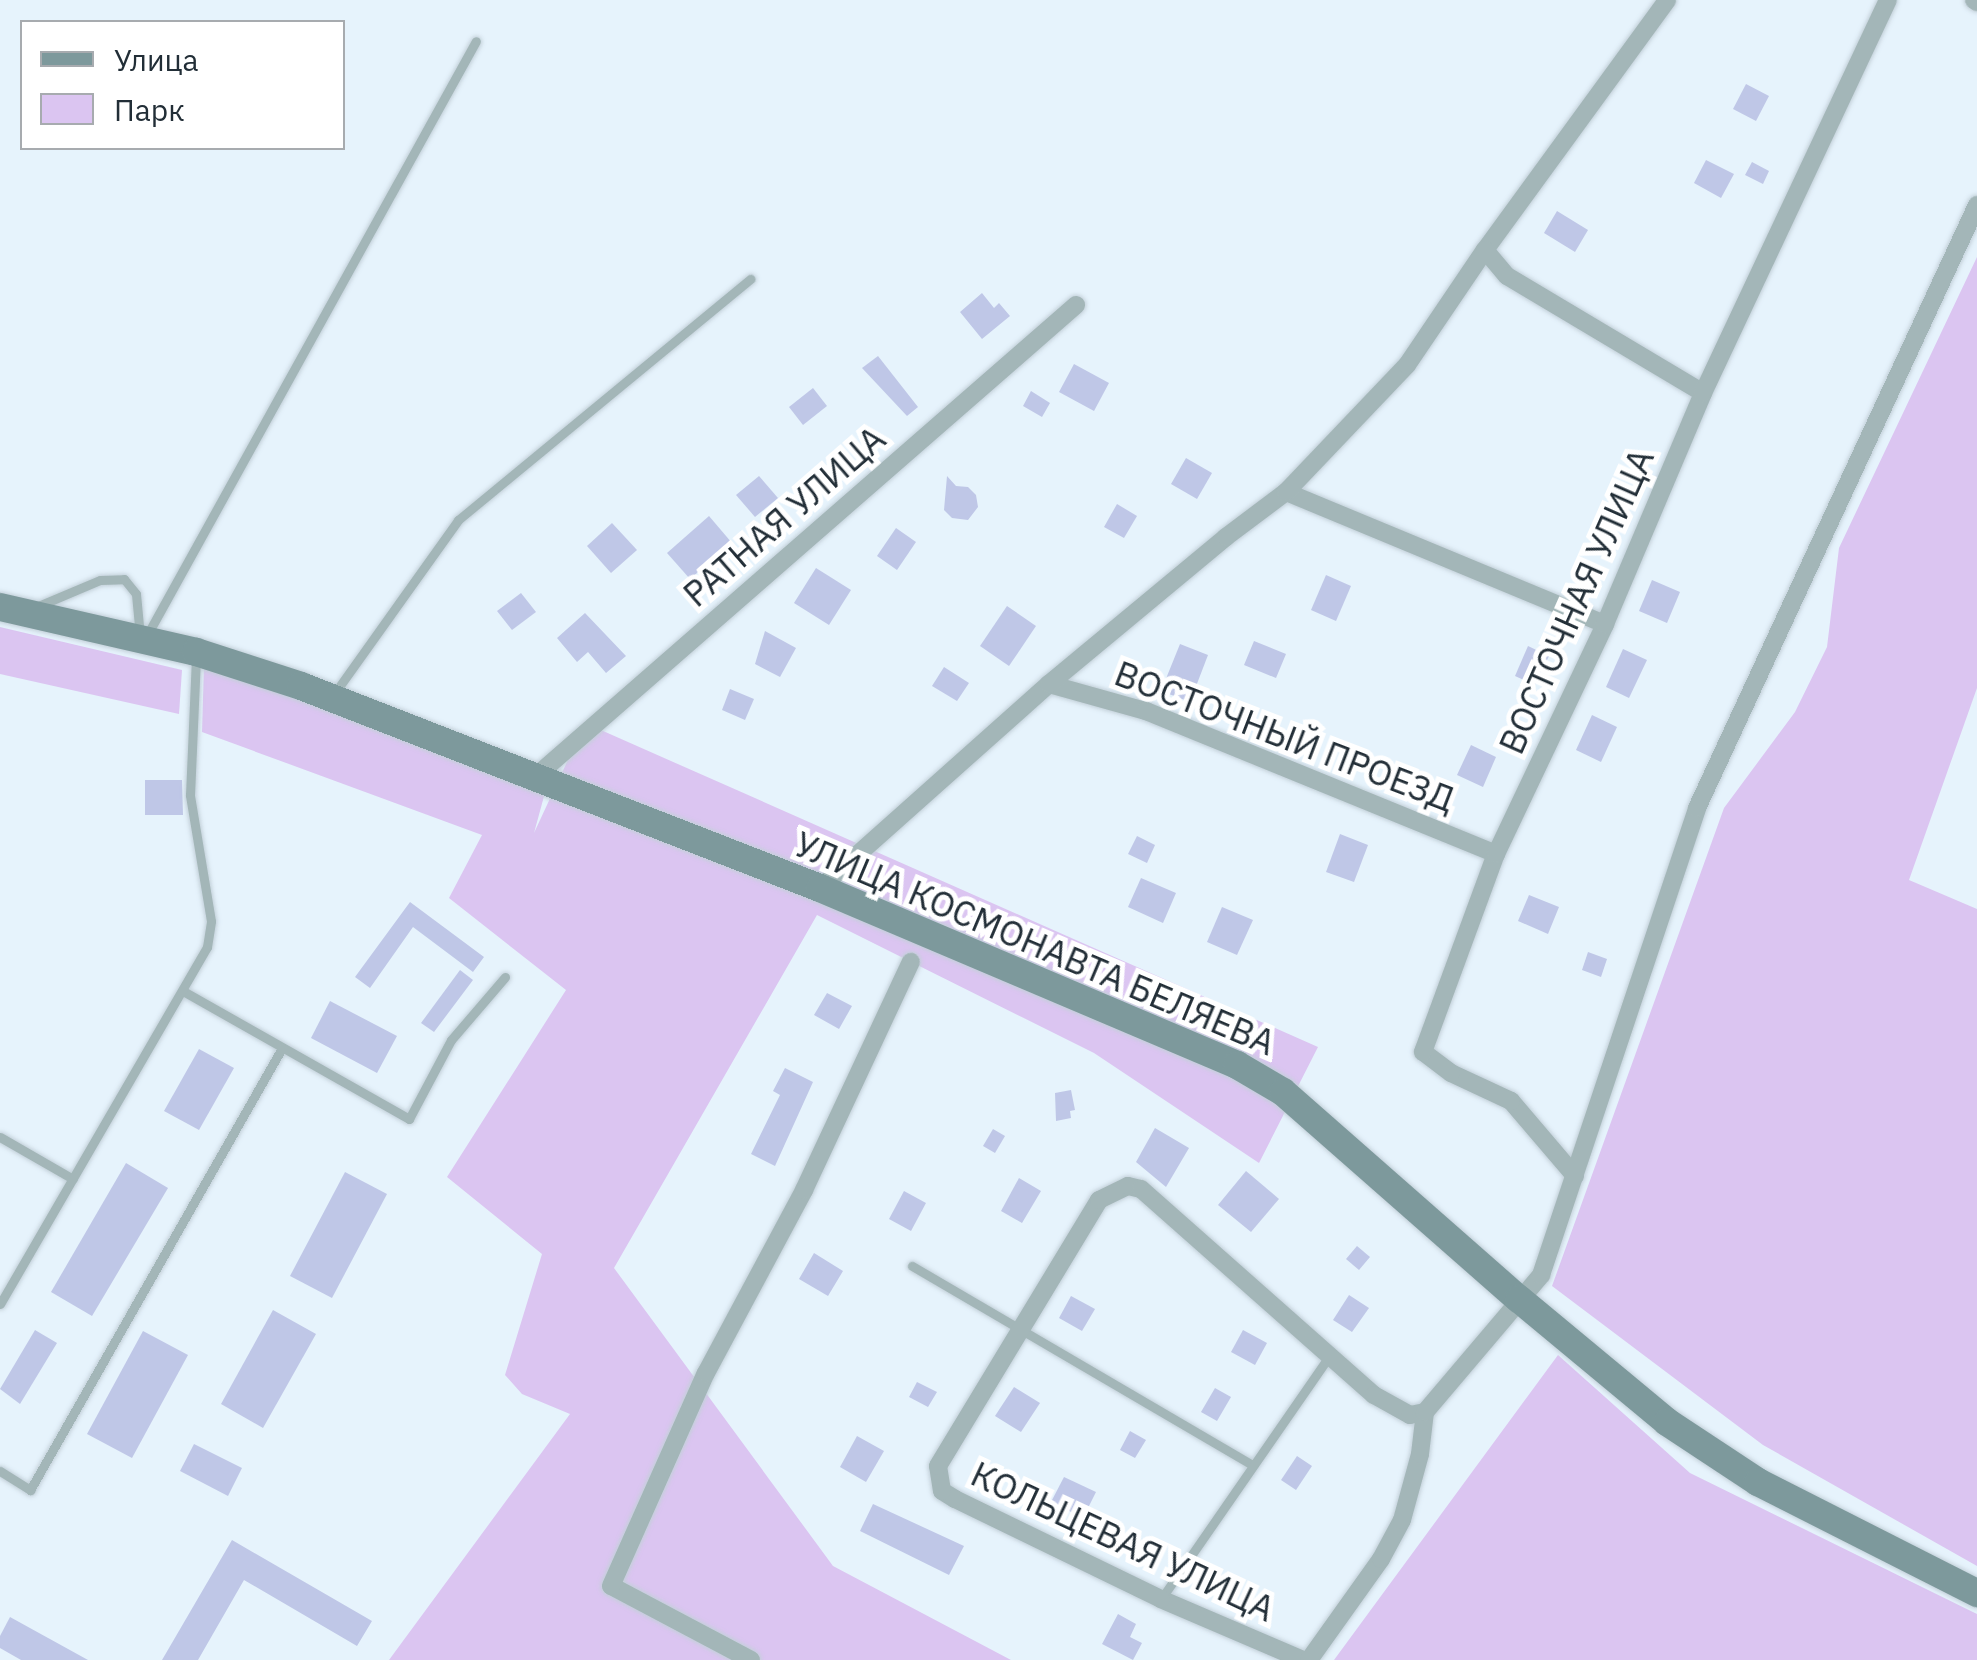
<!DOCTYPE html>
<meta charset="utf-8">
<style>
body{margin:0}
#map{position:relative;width:1977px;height:1660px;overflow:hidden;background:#e6f3fc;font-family:"IBM Plex Sans",sans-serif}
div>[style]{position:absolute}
.green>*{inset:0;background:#dbc5f1}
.building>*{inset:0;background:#bfc7e7}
.roads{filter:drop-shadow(0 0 2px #c3d0d9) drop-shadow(0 0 2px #c3d0d9)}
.lane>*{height:9px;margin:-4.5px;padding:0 4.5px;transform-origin:4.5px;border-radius:4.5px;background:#a3b6b8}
.street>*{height:18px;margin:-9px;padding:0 9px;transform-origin:9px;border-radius:9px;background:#a3b6b8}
.secondary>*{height:28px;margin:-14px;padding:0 14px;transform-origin:14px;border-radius:14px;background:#7d999c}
span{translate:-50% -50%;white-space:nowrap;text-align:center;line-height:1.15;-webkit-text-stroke:10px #fff;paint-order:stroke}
.street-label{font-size:35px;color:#222e37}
.legend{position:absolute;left:20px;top:20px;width:325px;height:130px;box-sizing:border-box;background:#fff;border:2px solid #a7abaf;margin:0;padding:12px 18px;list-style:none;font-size:30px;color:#222e37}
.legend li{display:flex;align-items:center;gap:20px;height:50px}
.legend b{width:50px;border:2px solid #a7abaf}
</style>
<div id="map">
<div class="green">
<i style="clip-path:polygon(1977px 257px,1977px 688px,1909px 880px,1977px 909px,1977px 1566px,1763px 1445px,1552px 1286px,1724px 808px,1795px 712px,1827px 647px,1839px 548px)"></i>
<i style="clip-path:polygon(0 627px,182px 670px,179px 714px,0 674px)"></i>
<i style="clip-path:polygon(204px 664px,546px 789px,534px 833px,585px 723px,1318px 1047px,1259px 1163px,1094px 1053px,817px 915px,614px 1268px,833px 1566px,1011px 1660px,389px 1660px,570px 1414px,522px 1394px,505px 1375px,542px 1254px,447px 1177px,566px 990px,449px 898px,482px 835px,202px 732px)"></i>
<i style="clip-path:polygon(1558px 1355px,1690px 1473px,1977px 1614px,1977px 1660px,1334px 1660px)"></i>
</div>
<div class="building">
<i style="clip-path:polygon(1746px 84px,1769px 96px,1756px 121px,1733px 109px)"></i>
<i style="clip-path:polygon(1706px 160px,1734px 174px,1721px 198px,1694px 183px)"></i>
<i style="clip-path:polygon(1752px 162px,1769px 171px,1763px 184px,1745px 175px)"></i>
<i style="clip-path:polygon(1557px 211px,1588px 230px,1575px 252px,1544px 233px)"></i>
<i style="clip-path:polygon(982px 293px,994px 308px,999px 303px,1010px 316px,982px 339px,960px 312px)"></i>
<i style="clip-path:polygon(878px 356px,918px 407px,907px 416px,862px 368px)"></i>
<i style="clip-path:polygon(1074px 364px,1109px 383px,1094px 411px,1059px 392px)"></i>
<i style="clip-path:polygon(813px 388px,827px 406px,803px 425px,789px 407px)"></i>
<i style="clip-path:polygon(1031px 391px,1050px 403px,1042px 417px,1023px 406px)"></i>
<i style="clip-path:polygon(1186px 458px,1212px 473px,1197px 499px,1171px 484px)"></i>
<i style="clip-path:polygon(759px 476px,778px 498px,755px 517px,736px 495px)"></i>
<i style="clip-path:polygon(947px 476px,956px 486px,968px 487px,976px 495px,978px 507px,968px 520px,952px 518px,944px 510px)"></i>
<i style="clip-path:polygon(1117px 504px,1137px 516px,1124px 538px,1104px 527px)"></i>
<i style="clip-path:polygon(709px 516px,732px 543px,690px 579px,667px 553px)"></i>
<i style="clip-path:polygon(612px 523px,637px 550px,611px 573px,587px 546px)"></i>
<i style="clip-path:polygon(896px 528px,916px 542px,897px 570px,877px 556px)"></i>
<i style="clip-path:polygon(816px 568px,851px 590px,829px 625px,794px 603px)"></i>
<i style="clip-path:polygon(1326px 575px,1351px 586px,1336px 621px,1311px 610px)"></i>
<i style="clip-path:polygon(1652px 580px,1680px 592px,1667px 623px,1639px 611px)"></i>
<i style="clip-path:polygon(521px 593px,536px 612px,512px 630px,497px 611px)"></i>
<i style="clip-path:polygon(1007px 606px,1036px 626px,1009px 666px,980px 646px)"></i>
<i style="clip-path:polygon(585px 613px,626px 656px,606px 673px,588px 652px,577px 662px,557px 638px)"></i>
<i style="clip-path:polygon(765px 631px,796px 648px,780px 677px,755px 664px)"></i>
<i style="clip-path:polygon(1254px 641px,1286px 654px,1276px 678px,1244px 665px)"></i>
<i style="clip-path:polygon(1180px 644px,1208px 655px,1190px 702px,1161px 691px)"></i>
<i style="clip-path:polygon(1528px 646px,1549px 656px,1535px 685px,1515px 676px)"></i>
<i style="clip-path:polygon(1623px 649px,1647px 660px,1629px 698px,1606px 687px)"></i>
<i style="clip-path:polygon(944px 667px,969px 683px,957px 701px,932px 686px)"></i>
<i style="clip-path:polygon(730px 689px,754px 699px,745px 720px,722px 710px)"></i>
<i style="clip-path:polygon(1592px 715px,1617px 727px,1601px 762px,1576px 750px)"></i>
<i style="clip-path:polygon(1471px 745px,1496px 757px,1483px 787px,1457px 775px)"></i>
<i style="clip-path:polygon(145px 780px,182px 780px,183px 815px,145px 815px)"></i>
<i style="clip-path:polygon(1340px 834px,1368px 845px,1354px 882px,1326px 872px)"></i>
<i style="clip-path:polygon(1137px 836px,1155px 845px,1147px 863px,1128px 854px)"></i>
<i style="clip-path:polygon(1141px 878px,1176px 893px,1163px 923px,1128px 907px)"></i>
<i style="clip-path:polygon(1529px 895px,1559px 907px,1548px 934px,1518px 921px)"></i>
<i style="clip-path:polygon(410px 902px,484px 957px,473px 972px,413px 927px,370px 988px,355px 977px)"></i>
<i style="clip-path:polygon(1222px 907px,1253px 920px,1237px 955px,1207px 942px)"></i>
<i style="clip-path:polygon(1588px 952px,1607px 959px,1601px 977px,1582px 970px)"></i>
<i style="clip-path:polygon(460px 970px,473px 980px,434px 1032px,421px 1023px)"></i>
<i style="clip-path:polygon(827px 993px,852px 1006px,839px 1029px,814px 1015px)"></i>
<i style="clip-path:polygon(330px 1001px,397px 1036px,377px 1073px,311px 1038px)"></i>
<i style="clip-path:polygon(199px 1049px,234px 1068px,199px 1130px,164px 1111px)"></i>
<i style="clip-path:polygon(785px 1068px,813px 1082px,775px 1166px,751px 1154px,780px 1095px,773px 1091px)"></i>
<i style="clip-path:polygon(1071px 1090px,1075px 1110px,1070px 1111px,1071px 1118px,1056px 1121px,1055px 1093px)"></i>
<i style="clip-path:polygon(1155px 1128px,1189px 1148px,1166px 1187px,1136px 1162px)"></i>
<i style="clip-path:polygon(993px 1129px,1005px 1136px,995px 1153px,983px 1146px)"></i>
<i style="clip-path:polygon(126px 1163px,168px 1188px,92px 1316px,51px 1292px)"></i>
<i style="clip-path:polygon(1246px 1171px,1279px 1199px,1251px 1232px,1218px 1205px)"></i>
<i style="clip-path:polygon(345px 1172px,387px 1194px,332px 1298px,290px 1276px)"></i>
<i style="clip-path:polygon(1019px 1178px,1041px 1191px,1022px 1223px,1001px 1211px)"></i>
<i style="clip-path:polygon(904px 1191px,926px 1203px,911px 1231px,889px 1219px)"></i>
<i style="clip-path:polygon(1357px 1246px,1370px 1257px,1359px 1270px,1346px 1259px)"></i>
<i style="clip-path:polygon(814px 1253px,843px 1271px,828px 1296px,799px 1279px)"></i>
<i style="clip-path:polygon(1349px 1295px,1369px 1308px,1352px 1332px,1333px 1320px)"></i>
<i style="clip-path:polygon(1071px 1296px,1095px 1309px,1082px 1331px,1059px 1318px)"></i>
<i style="clip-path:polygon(273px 1310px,316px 1334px,263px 1428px,221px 1404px)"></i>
<i style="clip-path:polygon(35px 1330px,57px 1343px,20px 1404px,0 1389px)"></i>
<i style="clip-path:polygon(1243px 1330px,1267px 1343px,1255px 1365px,1231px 1352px)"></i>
<i style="clip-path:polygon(143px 1331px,188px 1355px,132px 1458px,87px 1434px)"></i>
<i style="clip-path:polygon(917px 1382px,937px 1392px,928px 1407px,909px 1397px)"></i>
<i style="clip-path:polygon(1014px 1387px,1040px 1403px,1021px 1432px,995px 1416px)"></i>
<i style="clip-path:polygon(1215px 1388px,1231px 1397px,1217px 1421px,1201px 1412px)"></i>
<i style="clip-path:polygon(1130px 1431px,1146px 1440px,1135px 1458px,1120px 1450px)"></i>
<i style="clip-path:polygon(857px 1436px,884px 1451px,866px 1482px,840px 1467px)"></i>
<i style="clip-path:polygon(194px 1444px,242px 1468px,228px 1496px,180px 1471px)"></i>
<i style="clip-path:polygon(1297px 1456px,1312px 1466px,1296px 1490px,1281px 1480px)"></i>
<i style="clip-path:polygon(1064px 1477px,1096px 1492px,1083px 1518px,1051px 1502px)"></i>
<i style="clip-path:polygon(873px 1504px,964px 1546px,949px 1575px,860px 1531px)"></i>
<i style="clip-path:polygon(232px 1540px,372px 1621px,357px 1646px,244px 1580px,198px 1660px,162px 1660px)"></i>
<i style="clip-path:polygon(1118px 1614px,1136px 1624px,1130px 1637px,1142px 1643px,1133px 1660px,1102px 1644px)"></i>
<i style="clip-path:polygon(10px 1617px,88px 1660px,21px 1660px,0 1648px,0 1636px)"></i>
</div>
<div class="roads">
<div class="lane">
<i style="left:36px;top:607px;width:69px;rotate:-22.9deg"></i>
<i style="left:100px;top:580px;width:24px;rotate:-2deg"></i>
<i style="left:124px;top:579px;width:19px;rotate:51deg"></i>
<i style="left:136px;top:594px;width:42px;rotate:84.6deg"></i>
<i style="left:146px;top:637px;width:681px;rotate:-61.03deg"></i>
<i style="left:334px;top:694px;width:214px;rotate:-54.5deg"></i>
<i style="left:458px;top:520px;width:379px;rotate:-39.5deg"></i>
<i style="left:183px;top:991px;width:260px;rotate:29.5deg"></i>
<i style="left:409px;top:1119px;width:89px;rotate:-62deg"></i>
<i style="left:451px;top:1040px;width:83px;rotate:-49.4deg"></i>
<i style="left:0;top:1137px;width:84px;rotate:29.9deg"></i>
<i style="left:912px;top:1266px;width:394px;rotate:30.3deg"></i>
<i style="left:0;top:1304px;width:413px;rotate:-59.9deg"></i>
<i style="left:207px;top:947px;width:26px;rotate:-81deg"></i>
<i style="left:211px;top:921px;width:128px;rotate:-99.5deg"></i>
<i style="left:190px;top:795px;width:140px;rotate:-87.5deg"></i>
<i style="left:0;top:1471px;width:36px;rotate:32deg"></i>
<i style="left:30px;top:1490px;width:509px;rotate:-60.31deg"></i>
<i style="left:1161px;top:1599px;width:297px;rotate:-55.3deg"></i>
</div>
<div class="street">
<i style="left:1974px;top:0;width:4px;rotate:34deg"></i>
<i style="left:1485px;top:250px;width:309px;rotate:-53.9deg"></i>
<i style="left:1286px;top:492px;width:345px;rotate:22.5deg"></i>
<i style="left:1049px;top:684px;width:101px;rotate:15.6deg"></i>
<i style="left:1146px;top:711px;width:378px;rotate:22.2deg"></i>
<i style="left:535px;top:777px;width:718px;rotate:-41.1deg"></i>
<i style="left:820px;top:888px;width:307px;rotate:-41.7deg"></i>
<i style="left:1049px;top:684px;width:230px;rotate:-39.7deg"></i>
<i style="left:1226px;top:537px;width:75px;rotate:-36.9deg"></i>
<i style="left:1286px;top:492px;width:175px;rotate:-46.4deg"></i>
<i style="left:1407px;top:365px;width:139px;rotate:-55.9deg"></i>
<i style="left:1485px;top:250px;width:34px;rotate:50deg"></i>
<i style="left:1507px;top:276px;width:228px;rotate:30.8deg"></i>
<i style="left:1575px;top:1176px;width:99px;rotate:-130.5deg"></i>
<i style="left:1511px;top:1101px;width:66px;rotate:-155deg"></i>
<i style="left:1451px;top:1073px;width:35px;rotate:-143deg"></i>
<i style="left:1423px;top:1052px;width:211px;rotate:-69.8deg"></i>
<i style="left:1496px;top:854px;width:255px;rotate:-64.6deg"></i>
<i style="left:1605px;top:624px;width:251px;rotate:-67deg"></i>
<i style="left:1703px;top:393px;width:434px;rotate:-64.8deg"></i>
<i style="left:751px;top:1660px;width:158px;rotate:-152.1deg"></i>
<i style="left:611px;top:1586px;width:233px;rotate:-66deg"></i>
<i style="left:706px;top:1373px;width:208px;rotate:-61.8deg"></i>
<i style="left:804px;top:1190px;width:252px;rotate:-64.9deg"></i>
<i style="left:1303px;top:1660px;width:155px;rotate:-156.8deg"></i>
<i style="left:1161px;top:1599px;width:229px;rotate:-154.1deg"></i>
<i style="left:955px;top:1499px;width:15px;rotate:-148deg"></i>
<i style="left:942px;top:1491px;width:25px;rotate:-99deg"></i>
<i style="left:938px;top:1466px;width:311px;rotate:-58.8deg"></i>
<i style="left:1099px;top:1200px;width:32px;rotate:-26deg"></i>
<i style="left:1128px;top:1186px;width:13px;rotate:13deg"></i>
<i style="left:1141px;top:1189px;width:311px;rotate:41.5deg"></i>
<i style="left:1374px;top:1395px;width:41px;rotate:29.1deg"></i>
<i style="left:1410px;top:1415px;width:15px;rotate:-11deg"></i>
<i style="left:1309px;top:1660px;width:124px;rotate:-54.5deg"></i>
<i style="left:1381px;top:1559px;width:44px;rotate:-61.7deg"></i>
<i style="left:1402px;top:1520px;width:68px;rotate:-74.7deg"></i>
<i style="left:1420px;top:1454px;width:42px;rotate:-83.2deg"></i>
<i style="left:1425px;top:1412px;width:180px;rotate:-49.7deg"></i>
<i style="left:1541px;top:1275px;width:492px;rotate:-71.5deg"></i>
<i style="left:1697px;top:808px;width:665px;rotate:-65.09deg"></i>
</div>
<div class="secondary">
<i style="left:0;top:607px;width:201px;rotate:12.9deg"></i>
<i style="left:196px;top:652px;width:110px;rotate:17.9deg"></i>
<i style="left:301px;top:686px;width:557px;rotate:21.27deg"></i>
<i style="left:820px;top:888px;width:453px;rotate:23deg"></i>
<i style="left:1237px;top:1065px;width:53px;rotate:30.4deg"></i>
<i style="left:1283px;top:1092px;width:314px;rotate:41.3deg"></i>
<i style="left:1519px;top:1299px;width:192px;rotate:39.7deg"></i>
<i style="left:1667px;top:1422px;width:109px;rotate:33.4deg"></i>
<i style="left:1758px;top:1482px;width:246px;rotate:26.9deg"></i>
</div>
</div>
<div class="street-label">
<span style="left:784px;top:516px;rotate:-41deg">РАТНАЯ УЛИЦА</span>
<span style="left:1576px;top:601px;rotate:-66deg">ВОСТОЧНАЯ УЛИЦА</span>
<span style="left:1285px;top:736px;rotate:21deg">ВОСТОЧНЫЙ ПРОЕЗД</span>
<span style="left:1035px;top:943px;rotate:23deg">УЛИЦА КОСМОНАВТА БЕЛЯЕВА</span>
<span style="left:1123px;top:1541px;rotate:25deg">КОЛЬЦЕВАЯ УЛИЦА</span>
</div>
<ul class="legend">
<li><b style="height:12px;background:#7d999c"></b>Улица</li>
<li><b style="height:28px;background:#dbc5f1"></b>Парк</li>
</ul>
</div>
